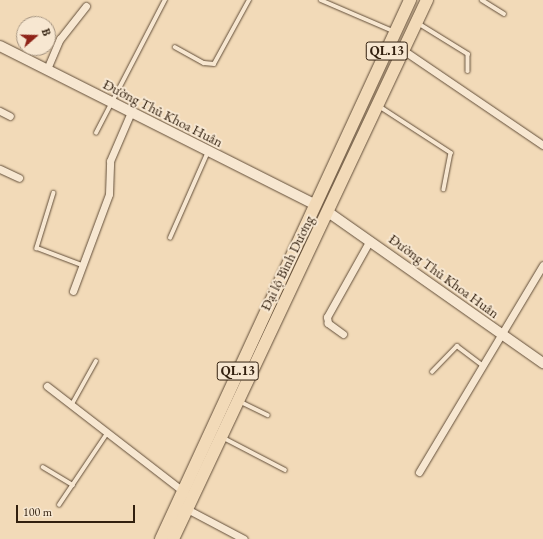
<!DOCTYPE html>
<meta charset="utf-8">
<style>
body{margin:0}
#map{position:relative;width:543px;height:539px;overflow:hidden;background:#f2dab8;font-family:"EB Garamond",serif}
div>[style]{position:absolute}
.roads{filter:drop-shadow(0 0 1px #624e39) drop-shadow(0 0 1px #624e39)}
.service>*{height:3.5px;margin:-1.75px;padding:0 1.75px;transform-origin:1.75px;border-radius:1.75px;background:#f7e7d1}
.minor>*{height:7px;margin:-3.5px;padding:0 3.5px;transform-origin:3.5px;border-radius:3.5px;background:#f7e7d1}
.secondary>*{height:10px;margin:-5px;padding:0 5px;transform-origin:5px;border-radius:5px;background:#f7e7d1}
.trunk>*{height:12px;margin:-6px;padding:0 6px;transform-origin:6px;border-radius:6px;background:#f2dab8}
span{translate:-50% -50%;white-space:nowrap;text-align:center;line-height:1.15;-webkit-text-stroke:4px #f7e7d1;paint-order:stroke}
.shield-label span{padding:1px 3px;background:#f7e7d1;border:1px solid;border-radius:3px;-webkit-text-stroke-width:0}
.shield-label{font-size:13px;color:#32200f;font-weight:700}
.street-label{font-size:14px;color:#32200f}
.north{position:absolute;left:16px;top:16px;width:40px;height:40px;box-sizing:border-box;background:#f7e7d1;border:1px solid #a89783;border-radius:50%;rotate:70deg;font-size:11px;font-weight:700;line-height:16px;text-align:center;color:#32200f}
.north::after{content:'';display:block;margin:auto;width:14px;height:18px;background:#8f2418;clip-path:polygon(50% 0,100% 100%,50% 72%,0 100%)}
.scale{position:absolute;left:16px;top:505px;width:119px;height:18px;box-sizing:border-box;border:2px solid #32200f;border-top:0;padding-left:5px;font-size:12px;line-height:14px;white-space:nowrap;color:#32200f;-webkit-text-stroke:3px #f7e7d1;paint-order:stroke}
</style>
<div id="map">
<div class="roads">
<div class="service">
<i style="left:321px;top:0;width:78px;rotate:23.3deg"></i>
<i style="left:482px;top:0;width:26px;rotate:32deg"></i>
<i style="left:418px;top:23px;width:59px;rotate:31.8deg"></i>
<i style="left:468px;top:54px;width:17px;rotate:90deg"></i>
<i style="left:175px;top:47px;width:33px;rotate:29deg"></i>
<i style="left:204px;top:63px;width:10px;rotate:6deg"></i>
<i style="left:214px;top:64px;width:73px;rotate:-61.3deg"></i>
<i style="left:379px;top:106px;width:86px;rotate:33.1deg"></i>
<i style="left:451px;top:153px;width:37px;rotate:101deg"></i>
<i style="left:96px;top:133px;width:150px;rotate:-62.6deg"></i>
<i style="left:54px;top:193px;width:58px;rotate:107.2deg"></i>
<i style="left:37px;top:248px;width:48px;rotate:20.7deg"></i>
<i style="left:170px;top:238px;width:94px;rotate:-66.2deg"></i>
<i style="left:432px;top:372px;width:36px;rotate:-46deg"></i>
<i style="left:457px;top:346px;width:31px;rotate:37deg"></i>
<i style="left:239px;top:401px;width:32px;rotate:26deg"></i>
<i style="left:71px;top:406px;width:51px;rotate:-60.9deg"></i>
<i style="left:222px;top:437px;width:71px;rotate:27.6deg"></i>
<i style="left:43px;top:467px;width:35px;rotate:31deg"></i>
<i style="left:59px;top:505px;width:84px;rotate:-56.1deg"></i>
</div>
<div class="minor">
<i style="left:403px;top:50px;width:169px;rotate:34.2deg"></i>
<i style="left:47px;top:69px;width:33px;rotate:-67deg"></i>
<i style="left:60px;top:39px;width:42px;rotate:-51.8deg"></i>
<i style="left:0;top:111px;width:11px;rotate:27deg"></i>
<i style="left:0;top:169px;width:21px;rotate:25deg"></i>
<i style="left:73px;top:291px;width:103px;rotate:-69.6deg"></i>
<i style="left:109px;top:194px;width:33px;rotate:-88deg"></i>
<i style="left:110px;top:161px;width:53px;rotate:-66.8deg"></i>
<i style="left:343px;top:334px;width:19px;rotate:-144deg"></i>
<i style="left:328px;top:323px;width:6px;rotate:-99deg"></i>
<i style="left:327px;top:317px;width:88px;rotate:-60.8deg"></i>
<i style="left:47px;top:386px;width:172px;rotate:37.7deg"></i>
<i style="left:419px;top:472px;width:241px;rotate:-59.1deg"></i>
<i style="left:187px;top:509px;width:64px;rotate:27.8deg"></i>
</div>
<div class="secondary">
<i style="left:0;top:46px;width:352px;rotate:26.7deg"></i>
<i style="left:328px;top:212px;width:263px;rotate:35.1deg"></i>
</div>
<div class="trunk">
<i style="left:161px;top:539px;width:594px;rotate:-65.2deg"></i>
<i style="left:173px;top:539px;width:596px;rotate:-64.77deg"></i>
</div>
</div>
<div class="shield-label">
<span style="left:387px;top:51px">QL.13</span>
<span style="left:238px;top:371px">QL.13</span>
</div>
<div class="street-label">
<span style="left:163px;top:113px;rotate:27deg">Đường Thủ Khoa Huân</span>
<span style="left:287px;top:263px;rotate:-64deg">Đại lộ Bình Dương</span>
<span style="left:444px;top:276px;rotate:36deg">Đường Thủ Khoa Huân</span>
</div>
<div class="north">B</div>
<div class="scale">100 m</div>
</div>
